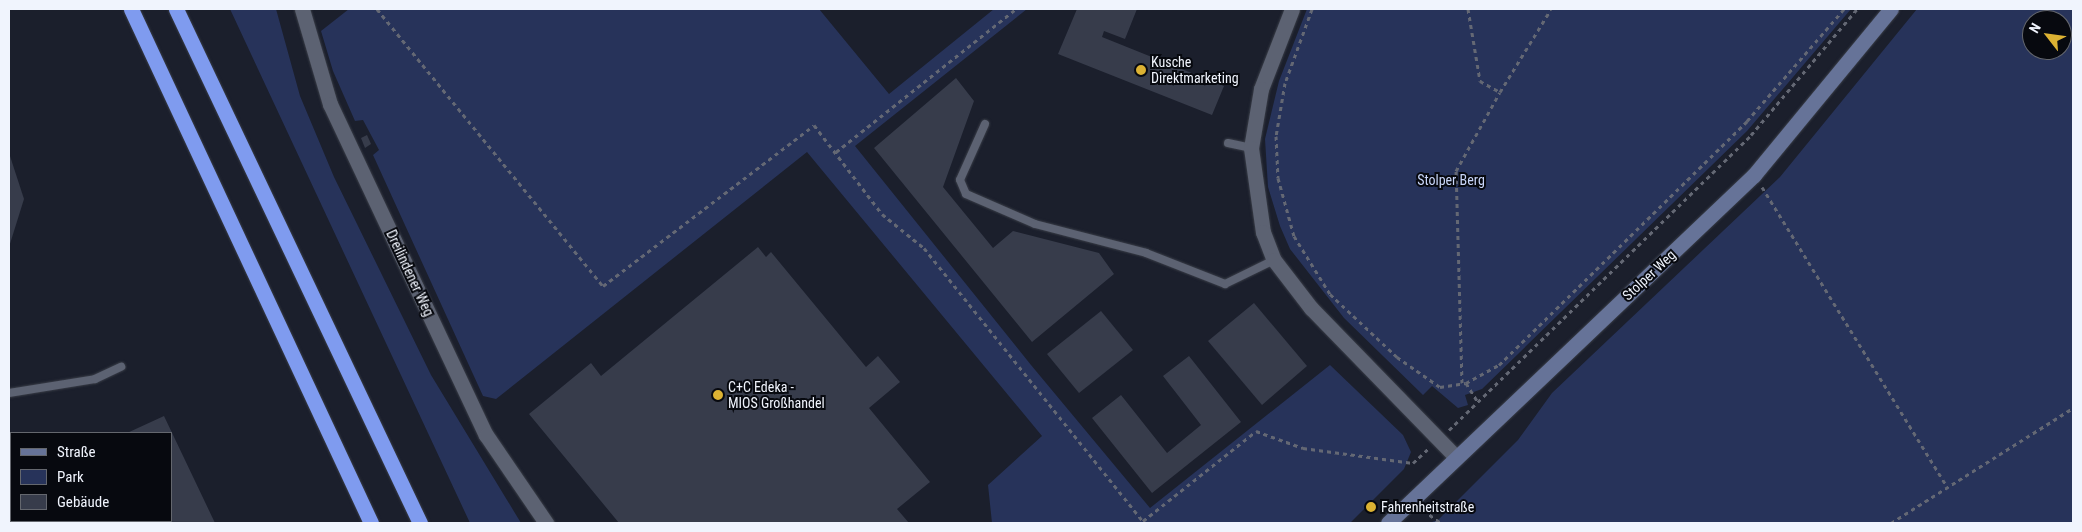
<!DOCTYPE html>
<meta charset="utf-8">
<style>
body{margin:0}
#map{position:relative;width:2082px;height:532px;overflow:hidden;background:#1b1f2c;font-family:"Roboto Condensed",sans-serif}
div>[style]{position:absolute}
.green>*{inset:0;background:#27335a}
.building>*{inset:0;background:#373c4b}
.path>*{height:3px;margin-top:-1.5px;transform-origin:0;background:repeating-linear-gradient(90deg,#646874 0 4px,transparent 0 8px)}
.roads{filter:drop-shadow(0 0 1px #393d47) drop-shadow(0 0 1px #393d47)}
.lane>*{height:8px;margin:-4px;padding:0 4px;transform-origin:4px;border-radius:4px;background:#5c6272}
.street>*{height:15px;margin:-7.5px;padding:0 7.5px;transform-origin:7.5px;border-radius:7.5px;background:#5c6272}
.secondary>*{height:15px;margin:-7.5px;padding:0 7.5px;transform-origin:7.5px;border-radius:7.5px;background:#667398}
.highway>*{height:15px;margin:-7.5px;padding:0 7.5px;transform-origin:7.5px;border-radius:7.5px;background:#7f9bef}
.dots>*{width:14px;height:14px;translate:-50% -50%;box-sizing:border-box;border:2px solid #07090f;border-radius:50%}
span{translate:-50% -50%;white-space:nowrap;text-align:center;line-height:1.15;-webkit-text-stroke:4px #07090f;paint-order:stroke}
.poi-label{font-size:14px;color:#f0f4fd}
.left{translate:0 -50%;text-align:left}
.park-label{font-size:14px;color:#c9d6f9}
.street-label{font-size:14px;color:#f0f4fd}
.frame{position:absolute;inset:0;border:10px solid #f0f4fd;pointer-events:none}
.legend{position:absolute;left:10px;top:432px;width:162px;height:90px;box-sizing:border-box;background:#07090f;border:1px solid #64676e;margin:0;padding:6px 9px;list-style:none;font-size:15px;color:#f0f4fd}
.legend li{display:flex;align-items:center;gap:10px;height:25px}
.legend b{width:25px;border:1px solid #64676e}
.north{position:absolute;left:2022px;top:10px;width:50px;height:50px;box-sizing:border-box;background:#07090f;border:1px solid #64676e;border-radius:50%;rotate:300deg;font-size:14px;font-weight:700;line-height:20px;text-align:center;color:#f0f4fd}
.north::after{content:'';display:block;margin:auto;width:18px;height:22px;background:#dcb233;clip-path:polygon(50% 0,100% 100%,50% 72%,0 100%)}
</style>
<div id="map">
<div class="green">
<i style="clip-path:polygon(230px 9px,276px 9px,300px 96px,334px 177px,431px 375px,521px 523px,470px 523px)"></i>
<i style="clip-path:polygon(349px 9px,819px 9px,889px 94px,994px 9px,1027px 9px,855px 146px,1031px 365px,1150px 508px,1330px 365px,1403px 435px,1411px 452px,1404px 469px,1350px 523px,992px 523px,988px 485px,1042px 436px,807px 152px,496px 399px,483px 396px,373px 155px,379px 150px,363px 120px,355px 121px,333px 71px,321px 31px)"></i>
<i style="clip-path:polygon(1307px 9px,1851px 9px,1747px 131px,1482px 389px,1465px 395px,1468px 405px,1458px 408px,1432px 386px,1423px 395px,1344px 318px,1290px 249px,1280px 226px,1268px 187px,1265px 139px,1279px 81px)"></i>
<i style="clip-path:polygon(evenodd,1917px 9px,2073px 9px,2073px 523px,1429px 523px,1438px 520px,1518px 440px,1552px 393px,1780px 177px,1917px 9px,2032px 20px,2062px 20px,2062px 50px,2032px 50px,2032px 20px)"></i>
</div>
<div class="building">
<i style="clip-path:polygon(1077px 9px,1137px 9px,1125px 39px,1104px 31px,1102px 37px,1224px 86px,1212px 115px,1058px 54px)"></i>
<i style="clip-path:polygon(956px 78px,974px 101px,943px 187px,993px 248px,1013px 231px,1099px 253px,1114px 274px,1032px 342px,874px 148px)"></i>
<i style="clip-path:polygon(367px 135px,371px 144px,365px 148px,361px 138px)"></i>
<i style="clip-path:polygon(9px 153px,24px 199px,9px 247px)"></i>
<i style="clip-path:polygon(758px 247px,766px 257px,771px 252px,866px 367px,878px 356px,900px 382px,869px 408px,930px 482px,897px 509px,909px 523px,619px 523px,529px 414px,591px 363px,601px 376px)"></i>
<i style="clip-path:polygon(1254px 303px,1307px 366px,1262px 405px,1208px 341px)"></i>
<i style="clip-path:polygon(1101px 311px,1133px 350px,1079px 393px,1047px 354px)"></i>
<i style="clip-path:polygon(1189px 356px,1241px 422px,1152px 493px,1092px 418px,1121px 395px,1167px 453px,1201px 425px,1163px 376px)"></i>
<i style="clip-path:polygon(164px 416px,215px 523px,36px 523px,171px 521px,171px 433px,127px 433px)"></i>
<i style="clip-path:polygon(11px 445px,11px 521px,16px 521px,9px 523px)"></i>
</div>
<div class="path">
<i style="left:377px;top:9px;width:357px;rotate:50.8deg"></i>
<i style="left:603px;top:286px;width:265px;rotate:-37.3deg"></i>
<i style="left:814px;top:125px;width:112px;rotate:52.6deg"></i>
<i style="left:882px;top:214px;width:54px;rotate:39deg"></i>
<i style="left:924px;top:248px;width:350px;rotate:51.3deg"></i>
<i style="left:1143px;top:521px;width:144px;rotate:-38.5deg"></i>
<i style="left:1256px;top:431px;width:50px;rotate:19.9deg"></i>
<i style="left:1303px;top:448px;width:111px;rotate:7.8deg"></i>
<i style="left:1413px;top:463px;width:21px;rotate:-43deg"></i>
<i style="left:1312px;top:9px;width:79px;rotate:110deg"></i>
<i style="left:1285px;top:83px;width:54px;rotate:99.6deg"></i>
<i style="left:1276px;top:136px;width:42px;rotate:87.3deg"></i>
<i style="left:1278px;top:178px;width:60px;rotate:74.6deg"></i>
<i style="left:1294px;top:236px;width:68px;rotate:58.2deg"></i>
<i style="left:1330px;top:294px;width:92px;rotate:43.2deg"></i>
<i style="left:1397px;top:357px;width:52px;rotate:34.9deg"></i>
<i style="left:1440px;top:387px;width:26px;rotate:-9deg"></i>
<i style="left:1466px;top:383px;width:22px;rotate:58deg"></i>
<i style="left:1468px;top:9px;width:73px;rotate:80.5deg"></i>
<i style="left:1480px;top:81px;width:23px;rotate:29deg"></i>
<i style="left:1500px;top:92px;width:97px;rotate:-58.4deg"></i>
<i style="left:836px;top:152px;width:230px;rotate:-38.5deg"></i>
<i style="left:1762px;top:187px;width:352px;rotate:58.3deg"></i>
<i style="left:1462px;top:383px;width:212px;rotate:-91.6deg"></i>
<i style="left:1456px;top:171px;width:90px;rotate:-60.9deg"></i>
<i style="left:1466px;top:383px;width:38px;rotate:-29deg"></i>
<i style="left:1499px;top:365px;width:348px;rotate:-44.5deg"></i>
<i style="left:1747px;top:121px;width:148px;rotate:-49.1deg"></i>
<i style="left:1449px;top:430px;width:422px;rotate:-44.3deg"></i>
<i style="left:1751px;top:135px;width:165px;rotate:-49.9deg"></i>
<i style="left:1423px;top:510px;width:22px;rotate:36deg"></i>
<i style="left:1891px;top:523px;width:215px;rotate:-32.3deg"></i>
</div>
<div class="roads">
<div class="lane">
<i style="left:985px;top:124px;width:61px;rotate:114.1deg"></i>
<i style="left:960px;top:180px;width:15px;rotate:67deg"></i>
<i style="left:966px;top:194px;width:75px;rotate:23.5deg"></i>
<i style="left:1035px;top:224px;width:115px;rotate:14.6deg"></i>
<i style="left:1146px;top:253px;width:85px;rotate:21.4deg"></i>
<i style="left:1225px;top:284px;width:55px;rotate:-26.1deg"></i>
<i style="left:1228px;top:143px;width:24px;rotate:12deg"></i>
<i style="left:9px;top:393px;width:87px;rotate:-9.2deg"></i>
<i style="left:95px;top:379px;width:29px;rotate:-25deg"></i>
</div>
<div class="street">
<i style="left:302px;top:9px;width:99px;rotate:73.6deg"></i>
<i style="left:330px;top:104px;width:366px;rotate:64.8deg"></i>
<i style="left:486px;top:435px;width:107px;rotate:55.7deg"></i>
<i style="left:1292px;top:9px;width:86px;rotate:111.2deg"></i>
<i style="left:1261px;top:89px;width:60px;rotate:99.6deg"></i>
<i style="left:1251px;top:148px;width:85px;rotate:81.9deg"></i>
<i style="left:1263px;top:232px;width:30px;rotate:69deg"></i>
<i style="left:1274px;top:260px;width:61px;rotate:52.4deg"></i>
<i style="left:1311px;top:308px;width:208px;rotate:45.8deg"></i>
</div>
<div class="secondary">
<i style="left:1388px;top:523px;width:505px;rotate:-43.56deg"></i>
<i style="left:1754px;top:175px;width:215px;rotate:-50.5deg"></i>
</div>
<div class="highway">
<i style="left:131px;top:9px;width:567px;rotate:64.97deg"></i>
<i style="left:176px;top:9px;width:569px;rotate:64.61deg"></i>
</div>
</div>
<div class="dots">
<i style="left:1141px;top:70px;background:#dcb233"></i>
<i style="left:718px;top:395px;background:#dcb233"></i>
<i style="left:1371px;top:507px;background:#dcb233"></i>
</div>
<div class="poi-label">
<span class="left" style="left:1151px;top:70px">Kusche<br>Direktmarketing</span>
<span class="left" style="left:728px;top:395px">C+C Edeka -<br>MIOS Großhandel</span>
<span class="left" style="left:1381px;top:507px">Fahrenheitstraße</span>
</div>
<div class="park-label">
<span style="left:1451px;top:180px">Stolper Berg</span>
</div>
<div class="street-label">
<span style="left:410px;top:273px;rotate:65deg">Dreilindener Weg</span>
<span style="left:1649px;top:275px;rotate:-43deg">Stolper Weg</span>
</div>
<div class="frame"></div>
<ul class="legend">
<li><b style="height:6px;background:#667398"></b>Straße</li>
<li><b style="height:14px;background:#27335a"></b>Park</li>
<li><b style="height:14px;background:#373c4b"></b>Gebäude</li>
</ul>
<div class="north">N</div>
</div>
